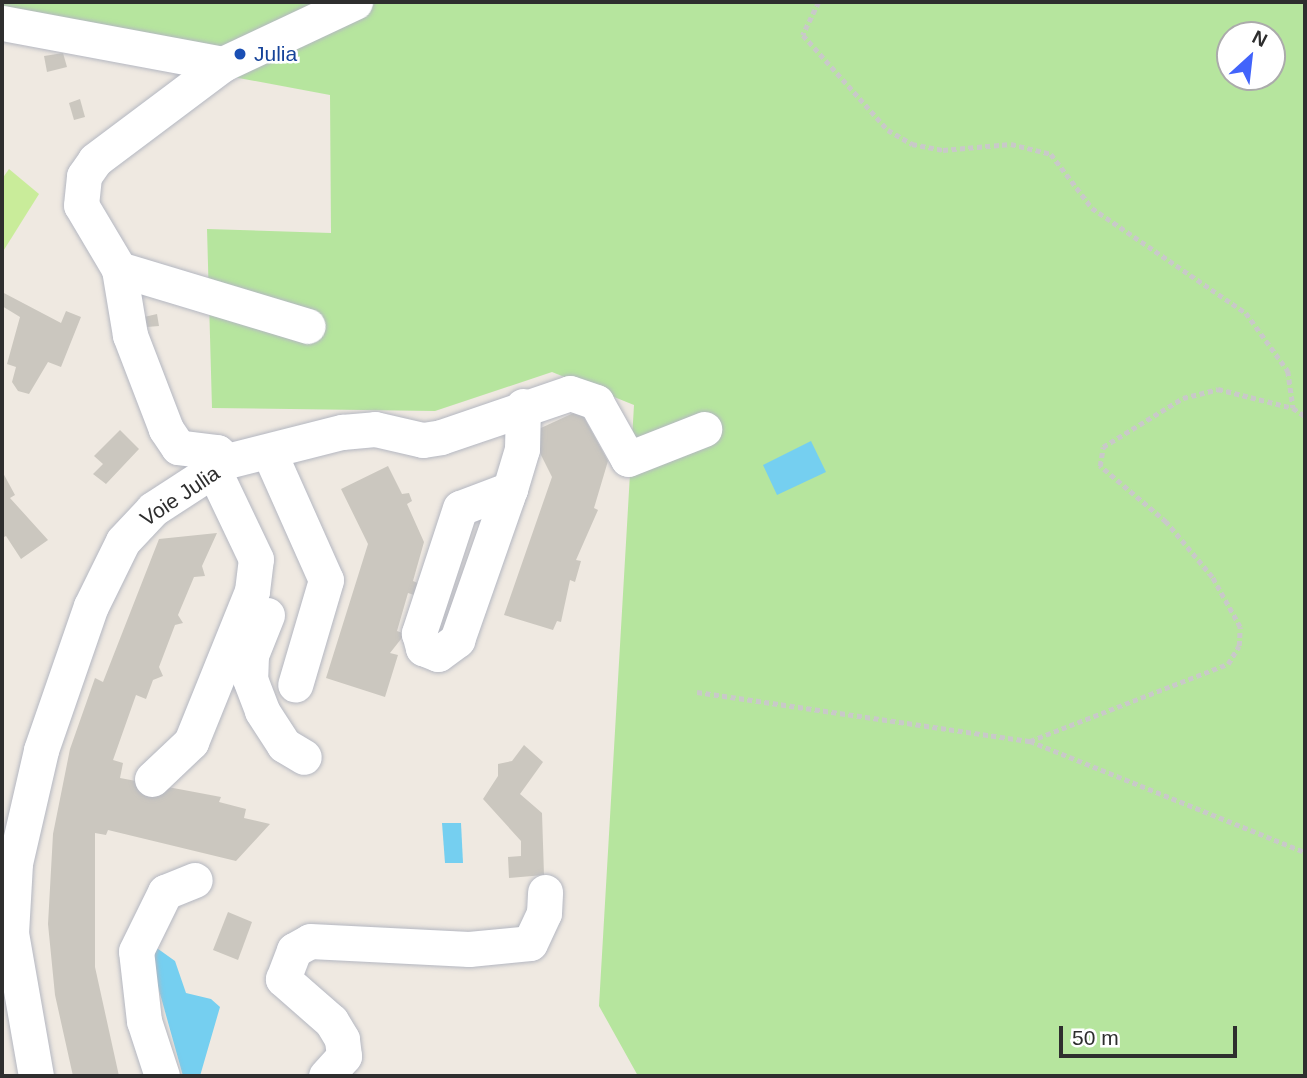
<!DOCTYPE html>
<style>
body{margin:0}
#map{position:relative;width:1307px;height:1078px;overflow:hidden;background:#efe9e1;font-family:Arial,sans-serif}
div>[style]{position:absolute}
.green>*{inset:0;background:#b6e59e}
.pitch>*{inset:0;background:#c9ec9a}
.water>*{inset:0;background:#75cff0}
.building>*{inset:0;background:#cbc7bf}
.path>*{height:4.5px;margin-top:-2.25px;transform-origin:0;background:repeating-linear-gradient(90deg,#c9c9c9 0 5px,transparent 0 8.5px)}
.roads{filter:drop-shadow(0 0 2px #b4b7c1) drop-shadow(0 0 2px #b4b7c1)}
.minor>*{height:35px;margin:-17.5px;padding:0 17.5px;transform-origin:17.5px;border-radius:17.5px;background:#fff}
.dots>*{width:19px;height:19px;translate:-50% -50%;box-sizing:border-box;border:4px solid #fff;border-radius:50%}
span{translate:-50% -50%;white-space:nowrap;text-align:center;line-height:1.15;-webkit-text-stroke:5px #fff;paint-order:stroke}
.transit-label{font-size:21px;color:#164399}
.left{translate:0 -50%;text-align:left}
.street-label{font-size:21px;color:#2e2e2e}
.frame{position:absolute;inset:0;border:4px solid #2e2e2e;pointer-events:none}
.north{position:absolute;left:1216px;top:21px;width:70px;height:70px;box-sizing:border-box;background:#fff;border:2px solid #ababab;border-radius:50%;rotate:27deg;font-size:19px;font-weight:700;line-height:28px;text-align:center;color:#2e2e2e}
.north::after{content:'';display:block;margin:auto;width:24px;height:32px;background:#4264fb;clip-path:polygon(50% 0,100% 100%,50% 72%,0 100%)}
.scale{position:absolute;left:1059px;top:1026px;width:178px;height:32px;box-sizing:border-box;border:4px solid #2e2e2e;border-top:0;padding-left:9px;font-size:21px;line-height:24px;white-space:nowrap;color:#2e2e2e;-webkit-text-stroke:5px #fff;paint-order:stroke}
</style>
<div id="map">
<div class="green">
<i style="clip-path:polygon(evenodd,2px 2px,1305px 2px,1305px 1076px,638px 1076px,599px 1006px,634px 405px,552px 372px,435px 411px,212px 408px,207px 229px,331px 233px,330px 95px,2px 34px,2px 2px,1230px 35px,1272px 35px,1272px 77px,1230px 77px,1230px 35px)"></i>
</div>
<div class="pitch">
<i style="clip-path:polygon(9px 169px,39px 194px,2px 253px,2px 179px)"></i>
</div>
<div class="water">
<i style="clip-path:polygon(811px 441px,826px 472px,777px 495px,763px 465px)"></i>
<i style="clip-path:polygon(442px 823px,461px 823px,463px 863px,445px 863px)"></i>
<i style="clip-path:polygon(154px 946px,175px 961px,186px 993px,211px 999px,220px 1007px,200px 1076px,183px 1076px,152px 965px)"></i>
</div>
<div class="building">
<i style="clip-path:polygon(63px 53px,67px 67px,47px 72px,44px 56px)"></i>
<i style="clip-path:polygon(80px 99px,85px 117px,74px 120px,69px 103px)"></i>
<i style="clip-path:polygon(2px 292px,61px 323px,66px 311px,81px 317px,61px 367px,48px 362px,29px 394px,18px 391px,12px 382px,16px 367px,7px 364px,20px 317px,2px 306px)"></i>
<i style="clip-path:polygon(157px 314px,159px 326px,147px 327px,144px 317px)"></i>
<i style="clip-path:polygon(580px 410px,608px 461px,594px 508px,598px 510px,576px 560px,581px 561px,575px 582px,570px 580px,561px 622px,557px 621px,553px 630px,504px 615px,552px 477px,530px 433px)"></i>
<i style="clip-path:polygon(120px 430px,139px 449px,106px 484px,93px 474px,103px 464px,94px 456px)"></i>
<i style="clip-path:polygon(388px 466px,402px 494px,409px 493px,412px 501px,407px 504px,424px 542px,413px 581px,420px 584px,417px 596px,408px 593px,397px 631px,405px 634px,390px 653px,398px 655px,385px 697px,326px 678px,368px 544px,341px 489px)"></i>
<i style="clip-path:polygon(2px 471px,15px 495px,10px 498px,48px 540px,21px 559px,6px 536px,2px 538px)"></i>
<i style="clip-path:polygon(217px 533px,202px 566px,205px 576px,194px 577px,178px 615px,183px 623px,175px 625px,159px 667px,163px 676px,153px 680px,146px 699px,136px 695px,113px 760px,123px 763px,120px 778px,221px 797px,219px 802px,246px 809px,244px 818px,270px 824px,236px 861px,108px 830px,106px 835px,95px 833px,95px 967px,119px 1076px,73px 1076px,55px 995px,48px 924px,53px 834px,70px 749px,95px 678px,103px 682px,159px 539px)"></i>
<i style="clip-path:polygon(524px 745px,543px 762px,520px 794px,542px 813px,544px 875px,509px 878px,508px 857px,521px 856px,521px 841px,483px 799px,498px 776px,498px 764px,512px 761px)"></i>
<i style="clip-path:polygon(228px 912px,252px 922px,238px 960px,213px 950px)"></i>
</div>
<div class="path">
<i style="left:819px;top:2px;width:37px;rotate:116deg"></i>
<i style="left:803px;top:35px;width:127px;rotate:48.2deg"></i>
<i style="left:888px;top:130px;width:28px;rotate:30deg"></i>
<i style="left:912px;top:144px;width:32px;rotate:11deg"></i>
<i style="left:943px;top:150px;width:68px;rotate:-5deg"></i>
<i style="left:1011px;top:144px;width:41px;rotate:14deg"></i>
<i style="left:1051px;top:154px;width:68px;rotate:52.8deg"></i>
<i style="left:1092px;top:208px;width:186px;rotate:34.3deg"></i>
<i style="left:1246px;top:313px;width:72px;rotate:54.1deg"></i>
<i style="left:1288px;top:371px;width:37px;rotate:82deg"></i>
<i style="left:1293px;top:408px;width:14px;rotate:34deg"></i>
<i style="left:697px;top:692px;width:337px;rotate:8.4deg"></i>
<i style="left:1030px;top:741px;width:297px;rotate:22deg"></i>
<i style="left:1030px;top:741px;width:212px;rotate:-21.3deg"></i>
<i style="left:1228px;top:664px;width:21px;rotate:-59deg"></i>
<i style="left:1239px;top:646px;width:19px;rotate:-87deg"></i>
<i style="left:1240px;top:627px;width:57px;rotate:-119.2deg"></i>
<i style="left:1212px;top:577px;width:72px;rotate:-129.9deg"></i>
<i style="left:1166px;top:522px;width:87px;rotate:-139.7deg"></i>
<i style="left:1100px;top:466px;width:19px;rotate:-81deg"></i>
<i style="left:1103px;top:447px;width:94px;rotate:-31.5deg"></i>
<i style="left:1183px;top:398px;width:36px;rotate:-14deg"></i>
<i style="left:1218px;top:389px;width:77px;rotate:14.2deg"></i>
</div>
<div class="roads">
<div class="minor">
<i style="left:2px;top:23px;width:225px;rotate:10.5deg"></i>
<i style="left:119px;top:269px;width:197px;rotate:16.8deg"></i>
<i style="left:269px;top:452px;width:140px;rotate:66deg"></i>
<i style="left:326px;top:580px;width:109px;rotate:106.4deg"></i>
<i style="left:227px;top:461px;width:13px;rotate:-138deg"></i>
<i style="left:217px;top:452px;width:39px;rotate:-173deg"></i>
<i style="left:178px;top:447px;width:22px;rotate:-124deg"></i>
<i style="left:166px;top:429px;width:101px;rotate:-111deg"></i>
<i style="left:130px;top:335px;width:67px;rotate:-99.5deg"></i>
<i style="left:119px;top:269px;width:74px;rotate:-120.7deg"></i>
<i style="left:81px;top:205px;width:29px;rotate:-84deg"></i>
<i style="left:84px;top:176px;width:19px;rotate:-55deg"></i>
<i style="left:95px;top:160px;width:160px;rotate:-36.9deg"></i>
<i style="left:223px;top:64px;width:146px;rotate:-25.2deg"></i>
<i style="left:227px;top:461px;width:119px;rotate:-14.2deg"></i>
<i style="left:342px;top:432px;width:33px;rotate:-5deg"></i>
<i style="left:375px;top:429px;width:49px;rotate:12.9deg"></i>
<i style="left:423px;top:440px;width:18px;rotate:-9deg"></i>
<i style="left:441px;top:437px;width:136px;rotate:-18.8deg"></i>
<i style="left:570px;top:393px;width:28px;rotate:19deg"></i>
<i style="left:596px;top:402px;width:65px;rotate:60.7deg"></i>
<i style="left:628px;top:459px;width:82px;rotate:-21.5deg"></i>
<i style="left:510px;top:489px;width:53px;rotate:159.2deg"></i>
<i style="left:460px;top:508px;width:132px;rotate:108.2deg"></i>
<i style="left:419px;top:633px;width:16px;rotate:75deg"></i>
<i style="left:423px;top:648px;width:16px;rotate:22deg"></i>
<i style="left:438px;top:654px;width:24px;rotate:-36deg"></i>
<i style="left:457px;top:640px;width:151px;rotate:-70.7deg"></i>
<i style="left:507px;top:497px;width:9px;rotate:-69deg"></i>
<i style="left:510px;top:489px;width:42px;rotate:-73.3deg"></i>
<i style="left:522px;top:449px;width:43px;rotate:-88.7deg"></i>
<i style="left:267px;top:615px;width:43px;rotate:111.8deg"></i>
<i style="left:251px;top:655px;width:24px;rotate:92deg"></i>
<i style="left:250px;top:679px;width:34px;rotate:69deg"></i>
<i style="left:262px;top:711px;width:40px;rotate:57.1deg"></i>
<i style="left:284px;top:745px;width:23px;rotate:31deg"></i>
<i style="left:152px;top:779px;width:54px;rotate:-43.5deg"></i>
<i style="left:191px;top:742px;width:163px;rotate:-68deg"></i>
<i style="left:252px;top:591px;width:32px;rotate:-83deg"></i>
<i style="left:256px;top:559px;width:98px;rotate:-115.5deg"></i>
<i style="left:36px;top:1076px;width:145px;rotate:-99.9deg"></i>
<i style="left:11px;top:933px;width:70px;rotate:-86.7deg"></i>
<i style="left:15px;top:863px;width:116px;rotate:-77deg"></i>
<i style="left:41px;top:750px;width:152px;rotate:-70.9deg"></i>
<i style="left:91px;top:606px;width:72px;rotate:-63.8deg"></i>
<i style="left:123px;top:541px;width:44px;rotate:-46.8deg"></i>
<i style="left:153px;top:509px;width:88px;rotate:-33deg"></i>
<i style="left:162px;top:1076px;width:58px;rotate:-108.1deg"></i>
<i style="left:144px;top:1021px;width:70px;rotate:-96.5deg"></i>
<i style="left:136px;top:951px;width:66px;rotate:-63.8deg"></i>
<i style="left:165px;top:892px;width:32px;rotate:-22deg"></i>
<i style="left:326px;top:1076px;width:27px;rotate:-48deg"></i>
<i style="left:344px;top:1056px;width:17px;rotate:-97deg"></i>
<i style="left:342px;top:1039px;width:21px;rotate:-121deg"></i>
<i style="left:331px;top:1021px;width:64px;rotate:-138.8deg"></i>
<i style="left:283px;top:979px;width:31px;rotate:-69deg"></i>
<i style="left:294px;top:950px;width:18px;rotate:-29deg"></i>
<i style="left:310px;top:941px;width:159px;rotate:2.9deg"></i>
<i style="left:469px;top:949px;width:61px;rotate:-5.6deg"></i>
<i style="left:530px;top:943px;width:33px;rotate:-65deg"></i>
<i style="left:544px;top:913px;width:21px;rotate:-87deg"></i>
</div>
</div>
<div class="dots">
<i style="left:240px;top:54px;background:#1a4fb4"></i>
</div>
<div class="transit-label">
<span class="left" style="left:254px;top:54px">Julia</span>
</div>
<div class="street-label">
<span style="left:180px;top:496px;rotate:-34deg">Voie Julia</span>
</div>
<div class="frame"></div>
<div class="north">N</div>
<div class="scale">50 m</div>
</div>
